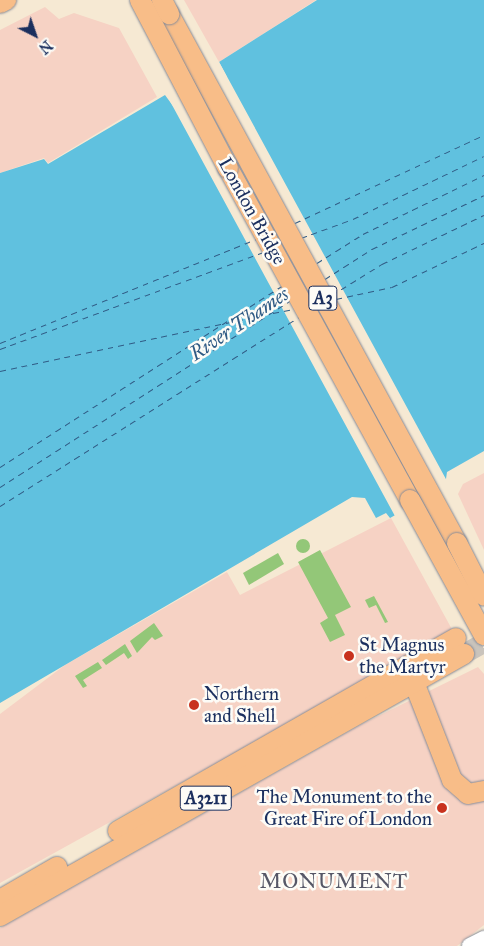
<!DOCTYPE html>
<style>
body{margin:0}
#map{position:relative;width:484px;height:946px;overflow:hidden;background:#f6e9d3;font-family:"IM FELL Great Primer",serif}
div>[style]{position:absolute}
.built>*{inset:0;background:#f6d2c4}
.green>*{inset:0;background:#93c778}
.round{border-radius:50%}
.water>*{inset:0;background:#60c1df}
.pier>*{inset:0;background:#f6e9d3}
.ferry>*{height:1px;margin-top:-0.5px;transform-origin:0;background:repeating-linear-gradient(90deg,#305b85 0 6px,transparent 0 11px)}
.major-tunnel>*{height:20px;margin-top:-10px;transform-origin:0;background:repeating-linear-gradient(90deg,#cac4bc 0 20px,transparent 0 30px)}
.roads{filter:drop-shadow(0 0 1px #888c98) drop-shadow(0 0 1px #888c98)}
.minor>*{height:16px;margin:-8px;padding:0 8px;transform-origin:8px;border-radius:8px;background:#fff}
.major>*{height:20px;margin:-10px;padding:0 10px;transform-origin:10px;border-radius:10px;background:#f8bd88}
.bridges{filter:drop-shadow(0 0 1px #888c98) drop-shadow(0 0 1px #888c98)}
.major-bridge>*{height:20px;margin:-10px;padding:0 10px;transform-origin:10px;border-radius:10px;background:#f8bd88}
.dots>*{width:14px;height:14px;translate:-50% -50%;box-sizing:border-box;border:2px solid #fdfcf7;border-radius:50%}
span{translate:-50% -50%;white-space:nowrap;text-align:center;line-height:1.15;-webkit-text-stroke:5px #fdfcf7;paint-order:stroke}
.shield-label span{padding:1px 4px;background:#fdfcf7;border:1px solid;border-radius:4px;-webkit-text-stroke-width:0}
.shield-label{font-size:18px;color:#1b2f5e;font-weight:700}
.street-label{font-size:19px;color:#1b2f5e}
.poi-label{font-size:19px;color:#1b2f5e}
.left{translate:0 -50%;text-align:left}
.right{translate:-100% -50%;text-align:right}
.water-label{font-size:20px;color:#305b85;font-style:italic}
.quarter-label{font-size:21px;color:#565767;letter-spacing:1px}
.north{position:absolute;left:10px;top:10px;width:50px;height:50px;-webkit-text-stroke:4px #fdfcf7;paint-order:stroke;rotate:139deg;font-size:14px;font-weight:700;line-height:20px;text-align:center;color:#1b2f5e}
.north::after{content:'';display:block;margin:auto;width:18px;height:22px;background:#1b2f5e;clip-path:polygon(50% 0,100% 100%,50% 72%,0 100%)}
</style>
<div id="map">
<div class="built">
<i style="clip-path:polygon(184px 0,316px 0,219px 62px)"></i>
<i style="clip-path:polygon(45px 7px,59px 19px,74px 13px,119px 28px,157px 97px,48px 163px,44px 158px,0 173px,0 30px)"></i>
<i style="clip-path:polygon(484px 473px,484px 550px,458px 494px,463px 484px)"></i>
<i style="clip-path:polygon(391px 518px,454px 633px,216px 768px,204px 770px,0 883px,0 714px,65px 665px,227px 572px,240px 595px)"></i>
<i style="clip-path:polygon(478px 667px,484px 674px,484px 925px,457px 946px,0 946px,0 928px,362px 724px)"></i>
</div>
<div class="green">
<i class="round" style="left:296px;top:539px;width:14px;height:14px"></i>
<i style="clip-path:polygon(320px 550px,351px 607px,335px 615px,345px 635px,330px 642px,320px 623px,328px 618px,298px 562px)"></i>
<i style="clip-path:polygon(278px 553px,284px 564px,249px 585px,243px 573px)"></i>
<i style="clip-path:polygon(374px 596px,388px 622px,385px 623px,376px 605px,369px 608px,365px 600px)"></i>
<i style="clip-path:polygon(154px 623px,163px 636px,155px 640px,152px 637px,137px 653px,130px 641px)"></i>
<i style="clip-path:polygon(125px 644px,132px 656px,128px 659px,124px 653px,106px 665px,102px 660px)"></i>
<i style="clip-path:polygon(98px 662px,102px 668px,83px 680px,87px 686px,83px 688px,75px 676px)"></i>
</div>
<div class="water">
<i style="clip-path:polygon(317px 0,484px 0,484px 451px,447px 472px,446px 479px,394px 504px,399px 513px,390px 518px,386px 513px,376px 518px,365px 498px,352px 497px,0 703px,0 173px,44px 159px,48px 164px,165px 95px,173px 106px,227px 77px,219px 62px)"></i>
</div>
<div class="pier">
<i style="clip-path:polygon(218px 60px,447px 481px,397px 505px,401px 513px,396px 518px,165px 92px,173px 103px,224px 76px)"></i>
</div>
<div class="ferry">
<i style="left:295px;top:223px;width:208px;rotate:-25deg"></i>
<i style="left:301px;top:238px;width:55px;rotate:-20.1deg"></i>
<i style="left:353px;top:219px;width:145px;rotate:-25.7deg"></i>
<i style="left:317px;top:263px;width:54px;rotate:-32.2deg"></i>
<i style="left:363px;top:234px;width:135px;rotate:-26deg"></i>
<i style="left:325px;top:279px;width:56px;rotate:-32.6deg"></i>
<i style="left:372px;top:249px;width:124px;rotate:-25.7deg"></i>
<i style="left:332px;top:295px;width:59px;rotate:-31.8deg"></i>
<i style="left:382px;top:264px;width:113px;rotate:-25.7deg"></i>
<i style="left:336px;top:299px;width:57px;rotate:-12.1deg"></i>
<i style="left:392px;top:287px;width:102px;rotate:-25.6deg"></i>
<i style="left:273px;top:313px;width:20px;rotate:-11deg"></i>
<i style="left:226px;top:323px;width:44px;rotate:-11.8deg"></i>
<i style="left:0;top:343px;width:276px;rotate:-22.1deg"></i>
<i style="left:0;top:349px;width:281px;rotate:-20.2deg"></i>
<i style="left:0;top:371px;width:227px;rotate:-12deg"></i>
<i style="left:0;top:467px;width:335px;rotate:-32.7deg"></i>
<i style="left:0;top:487px;width:345px;rotate:-32.7deg"></i>
<i style="left:0;top:506px;width:355px;rotate:-32.3deg"></i>
</div>
<div class="major-tunnel">
<i style="left:464px;top:654px;width:23px;rotate:-29deg"></i>
</div>
<div class="roads">
<div class="minor">
<i style="left:470px;top:946px;width:16px;rotate:-27deg"></i>
</div>
<div class="major">
<i style="left:0;top:3px;width:7px;rotate:-27deg"></i>
<i style="left:169px;top:14px;width:602px;rotate:61.44deg"></i>
<i style="left:228px;top:168px;width:379px;rotate:61.3deg"></i>
<i style="left:408px;top:667px;width:121px;rotate:68.7deg"></i>
<i style="left:452px;top:780px;width:21px;rotate:41deg"></i>
<i style="left:468px;top:794px;width:16px;rotate:-11deg"></i>
<i style="left:118px;top:831px;width:389px;rotate:-29.7deg"></i>
<i style="left:0;top:900px;width:66px;rotate:-30.1deg"></i>
<i style="left:0;top:916px;width:533px;rotate:-29.45deg"></i>
</div>
</div>
<div class="bridges">
<div class="major-bridge">
<i style="left:140px;top:0;width:190px;rotate:62.4deg"></i>
<i style="left:162px;top:0;width:16px;rotate:63deg"></i>
<i style="left:410px;top:500px;width:154px;rotate:61.3deg"></i>
<i style="left:457px;top:543px;width:59px;rotate:63deg"></i>
</div>
</div>
<div class="dots">
<i style="left:349px;top:656px;background:#c8321e"></i>
<i style="left:194px;top:705px;background:#c8321e"></i>
<i style="left:442px;top:808px;background:#c8321e"></i>
</div>
<div class="shield-label">
<span style="left:323px;top:298px">A3</span>
<span style="left:206px;top:798px">A3211</span>
</div>
<div class="street-label">
<span style="left:252px;top:211px;rotate:61deg">London Bridge</span>
</div>
<div class="poi-label">
<span class="left" style="left:359px;top:656px">St Magnus<br>the Martyr</span>
<span class="left" style="left:204px;top:705px">Northern<br>and Shell</span>
<span class="right" style="left:432px;top:808px">The Monument to the<br>Great Fire of London</span>
</div>
<div class="water-label">
<span style="left:239px;top:324px;rotate:-34deg">River Thames</span>
</div>
<div class="quarter-label">
<span style="left:334px;top:881px">MONUMENT</span>
</div>
<div class="north">N</div>
</div>
